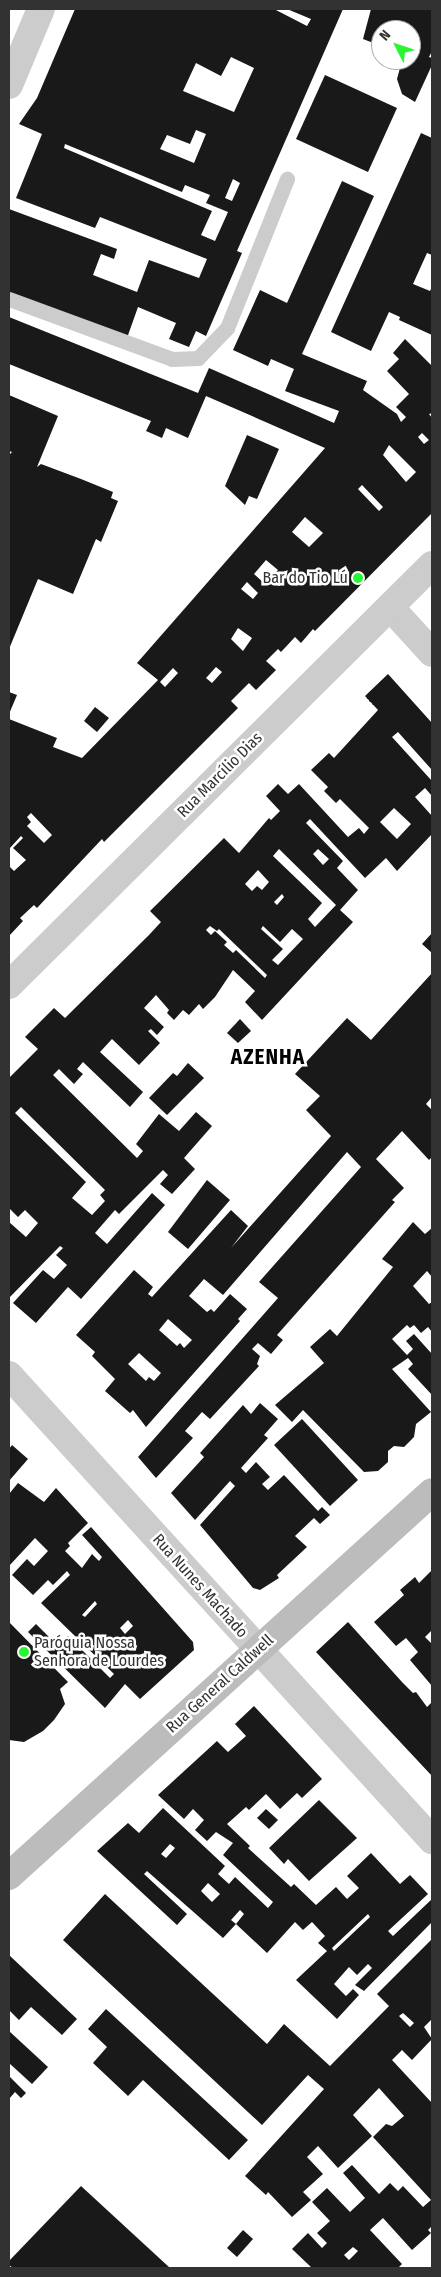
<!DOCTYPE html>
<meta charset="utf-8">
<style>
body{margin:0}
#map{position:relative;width:441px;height:2277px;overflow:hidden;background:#fff;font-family:"Fira Sans Condensed",sans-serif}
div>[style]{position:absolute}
.building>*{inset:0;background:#191919}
.lane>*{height:15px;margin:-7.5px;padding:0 7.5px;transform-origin:7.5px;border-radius:7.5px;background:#ccc}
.street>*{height:28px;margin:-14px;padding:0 14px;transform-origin:14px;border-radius:14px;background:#ccc}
.secondary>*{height:28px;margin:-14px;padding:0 14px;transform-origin:14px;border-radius:14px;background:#bcbcbc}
.dots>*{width:14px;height:14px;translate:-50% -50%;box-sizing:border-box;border:2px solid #fff;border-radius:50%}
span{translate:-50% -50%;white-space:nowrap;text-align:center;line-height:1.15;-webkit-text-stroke:5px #fff;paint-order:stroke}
.poi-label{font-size:16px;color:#323232}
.right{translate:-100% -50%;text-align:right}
.left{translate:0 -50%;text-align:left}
.street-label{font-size:16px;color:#323232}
.district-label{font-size:21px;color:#000;font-weight:700;letter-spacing:1px}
.frame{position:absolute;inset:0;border:10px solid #323232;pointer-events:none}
.north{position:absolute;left:371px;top:20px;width:50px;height:50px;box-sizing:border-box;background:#fff;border:1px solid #adadad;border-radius:50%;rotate:311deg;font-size:14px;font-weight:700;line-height:20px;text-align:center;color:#323232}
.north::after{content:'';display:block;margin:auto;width:18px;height:22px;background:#28f632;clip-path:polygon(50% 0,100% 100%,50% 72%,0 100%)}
</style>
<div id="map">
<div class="building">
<i style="clip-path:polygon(evenodd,75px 9px,274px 9px,307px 26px,311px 19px,287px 9px,343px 9px,237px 251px,242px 253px,206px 336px,196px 331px,189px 347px,169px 339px,176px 323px,138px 307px,127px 338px,9px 295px,9px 209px,117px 249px,114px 259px,101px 254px,93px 275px,137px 292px,149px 260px,199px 278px,207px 259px,100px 217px,95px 228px,16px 198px,42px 134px,19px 124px,37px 98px,75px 9px,231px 57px,254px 68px,234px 112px,183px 91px,196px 63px,221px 76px,231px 57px,75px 9px,196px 130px,206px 134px,194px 163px,160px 149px,167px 135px,190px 144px,196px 130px,75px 9px,65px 144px,182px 192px,185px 185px,210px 195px,206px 203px,228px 212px,215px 241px,201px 235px,212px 211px,64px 148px,65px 144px,75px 9px,233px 179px,240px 183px,232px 201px,225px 198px,233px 179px)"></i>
<i style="clip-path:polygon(371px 9px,432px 9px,432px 51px,429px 57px,432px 58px,432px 65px,415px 102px,402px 94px,397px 79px,400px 68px,394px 66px,396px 60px,411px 60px,411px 30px,381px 30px,381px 46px,363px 39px)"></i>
<i style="clip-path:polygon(325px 75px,397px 108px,368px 172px,296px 139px)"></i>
<i style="clip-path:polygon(421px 133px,432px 138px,432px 255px,427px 253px,413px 284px,430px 291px,432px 287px,432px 335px,399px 320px,400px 317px,389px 312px,371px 351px,331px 332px)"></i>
<i style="clip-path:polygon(evenodd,342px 181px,374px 196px,302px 354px,367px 381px,363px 390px,397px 414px,401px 422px,406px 417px,396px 407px,409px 394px,387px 371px,399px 359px,393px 353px,405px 339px,432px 366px,432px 413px,429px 414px,432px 418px,432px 513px,315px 631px,313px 629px,301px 643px,295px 637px,281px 652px,278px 649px,266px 661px,276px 670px,256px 690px,249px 683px,231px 701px,238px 708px,104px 842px,102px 839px,37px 908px,34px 905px,20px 918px,23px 921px,9px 936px,9px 866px,14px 871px,26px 860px,13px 848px,23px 838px,21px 836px,9px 849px,9px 719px,57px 738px,53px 747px,82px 758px,158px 680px,137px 663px,325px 448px,206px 396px,188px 438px,166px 428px,162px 438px,146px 431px,151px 421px,9px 364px,9px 317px,198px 393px,209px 368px,334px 423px,339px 411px,285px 391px,294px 369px,271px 359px,268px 366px,233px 350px,260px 290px,287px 303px,342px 181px,422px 433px,429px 440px,424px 444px,418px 437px,422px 433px,342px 181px,389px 445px,416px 472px,406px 482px,383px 455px,389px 445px,342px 181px,362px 485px,383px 507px,379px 511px,358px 489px,362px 485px,342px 181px,305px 517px,323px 533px,309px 547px,292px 532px,305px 517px,342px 181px,266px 560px,278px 570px,265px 584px,254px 574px,266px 560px,342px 181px,247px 582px,258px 593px,253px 599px,241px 589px,247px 582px,342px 181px,238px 628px,252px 638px,243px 651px,231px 639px,238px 628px,342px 181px,216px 667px,222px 672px,212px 683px,206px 678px,216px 667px,342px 181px,173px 668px,178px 673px,165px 687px,160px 682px,173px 668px,342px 181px,31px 813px,52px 835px,44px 843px,27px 826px,31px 822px,27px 817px,31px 813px)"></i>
<i style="clip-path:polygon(9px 395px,58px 416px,37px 467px,41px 464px,81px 479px,113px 492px,111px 498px,118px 501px,101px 542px,96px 539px,73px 594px,38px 579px,9px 649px,9px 455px,12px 452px,9px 451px)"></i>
<i style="clip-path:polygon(247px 435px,279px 449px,257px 499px,249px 496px,245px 505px,225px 486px)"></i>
<i style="clip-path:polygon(evenodd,388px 674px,432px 723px,432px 770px,398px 732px,392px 737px,432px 781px,432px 796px,425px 788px,415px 797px,432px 816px,432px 834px,397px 871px,386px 858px,365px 878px,310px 819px,306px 823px,343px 861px,337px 868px,358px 890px,340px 910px,353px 922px,262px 1020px,245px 1002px,255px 991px,233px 970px,215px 997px,203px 1009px,199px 1004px,189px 1015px,183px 1010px,174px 1020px,167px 1013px,169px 1010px,156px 995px,144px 1008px,164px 1027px,157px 1035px,151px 1029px,148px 1031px,160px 1043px,139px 1065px,112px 1039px,100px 1052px,143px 1092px,130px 1107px,83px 1062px,77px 1069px,83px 1074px,74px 1084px,59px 1069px,53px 1075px,137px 1158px,143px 1151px,136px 1144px,159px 1114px,179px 1131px,196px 1112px,212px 1126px,184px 1158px,195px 1169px,172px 1194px,160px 1184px,168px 1175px,163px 1170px,119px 1214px,115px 1210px,95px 1233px,107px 1244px,152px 1193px,165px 1205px,81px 1299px,68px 1287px,36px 1323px,13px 1303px,43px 1270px,54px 1279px,67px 1265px,56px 1255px,63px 1248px,60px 1246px,9px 1298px,9px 1222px,26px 1237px,38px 1223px,25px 1210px,18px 1217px,9px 1208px,9px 1078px,38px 1049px,25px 1037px,54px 1008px,65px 1018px,149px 935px,161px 922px,150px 911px,224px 838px,239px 853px,269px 818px,271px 820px,280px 811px,266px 796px,278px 784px,288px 794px,299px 784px,348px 837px,359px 828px,364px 834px,369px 828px,340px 799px,336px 803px,324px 791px,328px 787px,311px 770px,329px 753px,334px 758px,378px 710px,365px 696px,388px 674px,394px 808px,411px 824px,397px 839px,380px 822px,394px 808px,388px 674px,279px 849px,336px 905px,315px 927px,308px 919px,322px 903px,273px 856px,279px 849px,388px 674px,318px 849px,329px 859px,323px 865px,313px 854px,318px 849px,388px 674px,258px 870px,269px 882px,262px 890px,257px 886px,252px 891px,245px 884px,258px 870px,388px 674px,282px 894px,284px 897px,277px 905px,274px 902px,282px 894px,388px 674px,210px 926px,217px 931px,219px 929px,267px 975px,265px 978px,236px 950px,233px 953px,224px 945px,227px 942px,215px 931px,211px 935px,206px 930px,210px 926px,388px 674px,263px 926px,280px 942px,292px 929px,303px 939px,278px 965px,272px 960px,283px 949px,261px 929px,263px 926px,388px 674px,21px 1107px,105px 1190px,100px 1195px,105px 1201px,92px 1215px,72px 1198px,86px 1182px,15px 1113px,21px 1107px)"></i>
<i style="clip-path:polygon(9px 692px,17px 695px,9px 714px)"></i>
<i style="clip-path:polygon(95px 707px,109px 718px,97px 732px,84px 721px)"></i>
<i style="clip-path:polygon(432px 933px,432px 953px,422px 944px)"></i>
<i style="clip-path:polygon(evenodd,432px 973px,432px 1097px,426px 1104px,432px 1110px,432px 1157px,429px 1160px,402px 1131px,376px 1159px,404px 1188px,392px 1200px,395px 1202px,277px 1335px,283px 1340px,271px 1354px,258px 1343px,252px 1349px,260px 1356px,257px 1364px,259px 1366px,210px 1419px,202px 1412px,185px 1431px,193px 1438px,156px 1478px,138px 1457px,278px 1298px,259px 1282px,361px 1167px,347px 1152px,223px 1295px,204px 1279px,189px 1296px,207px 1312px,211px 1309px,214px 1312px,230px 1294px,247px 1309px,238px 1319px,240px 1321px,146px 1427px,133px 1410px,130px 1413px,105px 1391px,115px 1379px,92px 1356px,95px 1352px,76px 1335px,134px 1270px,153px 1287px,148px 1294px,152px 1297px,231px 1210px,248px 1226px,231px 1248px,331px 1136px,306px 1110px,320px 1096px,295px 1074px,347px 1018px,371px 1040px,432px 973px,168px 1319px,192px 1340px,184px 1348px,180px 1343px,177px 1346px,159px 1330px,168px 1319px,432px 973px,139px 1353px,161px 1373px,154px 1381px,149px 1377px,146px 1381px,128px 1364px,139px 1353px)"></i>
<i style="clip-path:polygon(240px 1019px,251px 1031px,238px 1043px,227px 1033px)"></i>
<i style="clip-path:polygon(188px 1063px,204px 1078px,167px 1115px,149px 1098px,173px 1073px,177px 1076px)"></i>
<i style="clip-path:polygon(207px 1180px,230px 1200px,188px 1249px,168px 1232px)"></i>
<i style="clip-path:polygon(413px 1222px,425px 1234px,432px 1228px,432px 1277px,427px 1271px,413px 1286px,429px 1304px,432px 1302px,432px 1332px,428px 1327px,421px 1333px,414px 1325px,410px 1328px,407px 1325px,392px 1339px,407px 1355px,413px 1349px,406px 1341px,414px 1334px,432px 1354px,432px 1395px,408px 1369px,413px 1364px,408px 1358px,392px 1369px,431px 1412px,416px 1424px,414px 1437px,404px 1447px,394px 1446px,388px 1451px,388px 1462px,378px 1471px,364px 1472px,303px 1410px,292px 1422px,275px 1405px,324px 1363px,310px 1347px,330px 1329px,337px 1336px,393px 1267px,382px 1259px)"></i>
<i style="clip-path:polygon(260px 1403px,278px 1419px,264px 1435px,268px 1438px,241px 1468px,246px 1473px,256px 1462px,270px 1477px,262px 1484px,268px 1490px,284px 1475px,318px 1511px,322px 1507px,330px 1515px,320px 1524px,314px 1518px,295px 1536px,307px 1547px,277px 1575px,279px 1578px,260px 1590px,253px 1588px,200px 1525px,235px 1486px,230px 1481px,195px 1520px,171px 1493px,204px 1457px,200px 1453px,243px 1405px,251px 1414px)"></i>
<i style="clip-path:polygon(302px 1419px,358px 1480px,330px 1506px,274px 1445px)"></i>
<i style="clip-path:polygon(12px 1445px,28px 1459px,9px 1481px,9px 1449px)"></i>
<i style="clip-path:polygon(evenodd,18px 1483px,44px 1502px,56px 1488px,88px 1523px,68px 1543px,70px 1546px,65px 1551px,82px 1568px,92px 1554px,99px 1561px,102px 1557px,82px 1535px,91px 1527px,193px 1642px,194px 1650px,140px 1699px,125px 1684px,105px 1708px,28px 1632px,36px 1624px,58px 1646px,68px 1636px,110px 1678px,114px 1674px,41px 1603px,70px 1575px,67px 1571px,53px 1585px,48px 1580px,33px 1595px,12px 1575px,27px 1559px,34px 1566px,48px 1551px,35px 1538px,9px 1566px,9px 1494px,18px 1483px,95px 1601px,97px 1604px,85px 1617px,82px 1615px,95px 1601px,18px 1483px,128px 1620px,133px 1626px,125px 1634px,120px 1628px,128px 1620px)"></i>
<i style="clip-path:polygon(432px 1570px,432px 1630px,425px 1637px,432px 1644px,432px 1686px,410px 1660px,418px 1652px,406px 1638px,396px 1646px,374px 1622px,404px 1595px,400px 1590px,415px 1577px,419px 1583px)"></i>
<i style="clip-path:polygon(9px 1622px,68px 1682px,60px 1689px,65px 1704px,54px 1720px,43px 1731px,24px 1742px,9px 1740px)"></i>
<i style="clip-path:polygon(348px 1622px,402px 1682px,413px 1693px,416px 1692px,427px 1707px,432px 1702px,432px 1776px,316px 1652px)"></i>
<i style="clip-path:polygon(evenodd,254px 1706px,322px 1779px,302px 1798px,297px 1793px,280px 1809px,266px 1794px,249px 1810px,246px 1807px,236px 1816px,227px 1824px,250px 1846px,248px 1848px,291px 1887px,294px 1884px,316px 1905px,336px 1887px,347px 1899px,359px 1888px,347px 1876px,371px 1853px,400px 1884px,410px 1875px,428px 1894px,388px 1931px,393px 1936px,432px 1899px,432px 1922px,364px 1991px,355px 1985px,372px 1968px,368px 1964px,357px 1975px,349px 1967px,334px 1984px,346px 1996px,353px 1989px,359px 1995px,337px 2019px,296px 1980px,327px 1951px,318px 1943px,325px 1936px,312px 1922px,303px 1930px,295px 1922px,267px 1953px,236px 1924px,223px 1938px,147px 1871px,144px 1874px,187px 1914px,177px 1925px,97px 1851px,128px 1823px,139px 1833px,163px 1808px,225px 1866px,218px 1874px,229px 1884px,235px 1877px,268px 1908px,273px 1902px,223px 1855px,233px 1843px,216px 1832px,207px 1841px,195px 1830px,204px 1820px,193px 1809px,184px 1819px,158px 1795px,217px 1741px,228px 1752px,246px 1736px,235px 1724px,254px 1706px,170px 1844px,175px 1848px,166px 1858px,161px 1854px,170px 1844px,254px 1706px,208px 1883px,220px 1894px,212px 1902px,201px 1891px,208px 1883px,254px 1706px,240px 1910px,244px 1914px,236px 1924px,231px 1920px,240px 1910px,254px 1706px,368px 1914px,370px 1917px,334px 1951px,332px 1948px,368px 1914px)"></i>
<i style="clip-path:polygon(319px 1800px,357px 1838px,309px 1881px,288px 1859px,284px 1864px,269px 1848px)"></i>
<i style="clip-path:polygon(266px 1809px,278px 1820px,269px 1829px,257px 1818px)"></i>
<i style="clip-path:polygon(evenodd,105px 1894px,267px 2044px,284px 2024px,330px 2066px,389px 2006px,377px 1994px,432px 1939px,432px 2019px,424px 2027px,432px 2039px,412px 2060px,402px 2050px,392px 2060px,432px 2103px,432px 2226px,428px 2230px,431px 2233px,412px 2250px,383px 2218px,370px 2230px,402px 2264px,398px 2268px,312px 2268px,292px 2249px,308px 2233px,322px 2248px,327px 2243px,317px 2233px,330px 2221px,312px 2202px,327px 2188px,350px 2212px,365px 2198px,343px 2173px,352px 2165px,379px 2194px,390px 2183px,398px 2191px,403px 2186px,423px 2207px,431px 2200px,373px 2137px,386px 2124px,392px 2126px,404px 2116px,379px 2088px,353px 2115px,372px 2136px,338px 2168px,318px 2146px,307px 2157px,323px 2174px,303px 2192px,311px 2200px,292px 2217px,268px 2192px,266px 2195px,245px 2176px,324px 2089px,308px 2075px,262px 2125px,63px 1940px,105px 1894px,403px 2013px,414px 2023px,410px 2027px,399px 2016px,403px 2013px,105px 1894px,353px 2247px,358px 2251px,349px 2260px,344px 2255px,353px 2247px)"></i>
<i style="clip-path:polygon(9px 1955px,77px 2019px,62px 2035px,31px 2007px,19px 2020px,9px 2010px)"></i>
<i style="clip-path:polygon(106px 2009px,248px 2140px,229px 2160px,143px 2080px,128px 2096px,93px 2063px,107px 2047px,88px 2029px)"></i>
<i style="clip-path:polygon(9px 2031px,48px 2067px,32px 2084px,9px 2063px)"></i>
<i style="clip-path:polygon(9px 2076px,26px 2093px,21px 2098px,15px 2092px,9px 2099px)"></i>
<i style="clip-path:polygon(81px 2186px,170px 2268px,13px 2268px,9px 2265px,9px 2261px)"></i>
<i style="clip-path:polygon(243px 2230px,253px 2239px,237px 2257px,227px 2248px)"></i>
</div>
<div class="lane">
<i style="left:9px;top:299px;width:174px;rotate:20.2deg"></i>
<i style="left:172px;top:359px;width:26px;rotate:-2deg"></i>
<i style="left:198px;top:358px;width:42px;rotate:-46deg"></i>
<i style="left:227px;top:328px;width:161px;rotate:-68.1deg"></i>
</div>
<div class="street">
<i style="left:9px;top:85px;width:82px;rotate:-67.2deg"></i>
<i style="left:390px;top:607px;width:62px;rotate:47.6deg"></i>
<i style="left:9px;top:985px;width:596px;rotate:-44.8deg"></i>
<i style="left:9px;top:1375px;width:629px;rotate:47.71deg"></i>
</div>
<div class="secondary">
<i style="left:9px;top:1876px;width:571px;rotate:-42.23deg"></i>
</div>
<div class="dots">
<i style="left:358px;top:578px;background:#28f632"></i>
<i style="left:24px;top:1652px;background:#28f632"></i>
</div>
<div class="poi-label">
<span class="right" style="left:348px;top:578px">Bar do Tio Lú</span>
<span class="left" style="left:34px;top:1652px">Paróquia Nossa<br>Senhora de Lourdes</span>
</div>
<div class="street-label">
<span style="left:220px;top:775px;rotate:-45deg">Rua Marcílio Dias</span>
<span style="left:200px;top:1586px;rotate:48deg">Rua Nunes Machado</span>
<span style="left:220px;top:1684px;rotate:-42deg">Rua General Caldwell</span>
</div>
<div class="district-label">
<span style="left:268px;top:1057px">AZENHA</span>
</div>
<div class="frame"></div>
<div class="north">N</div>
</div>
